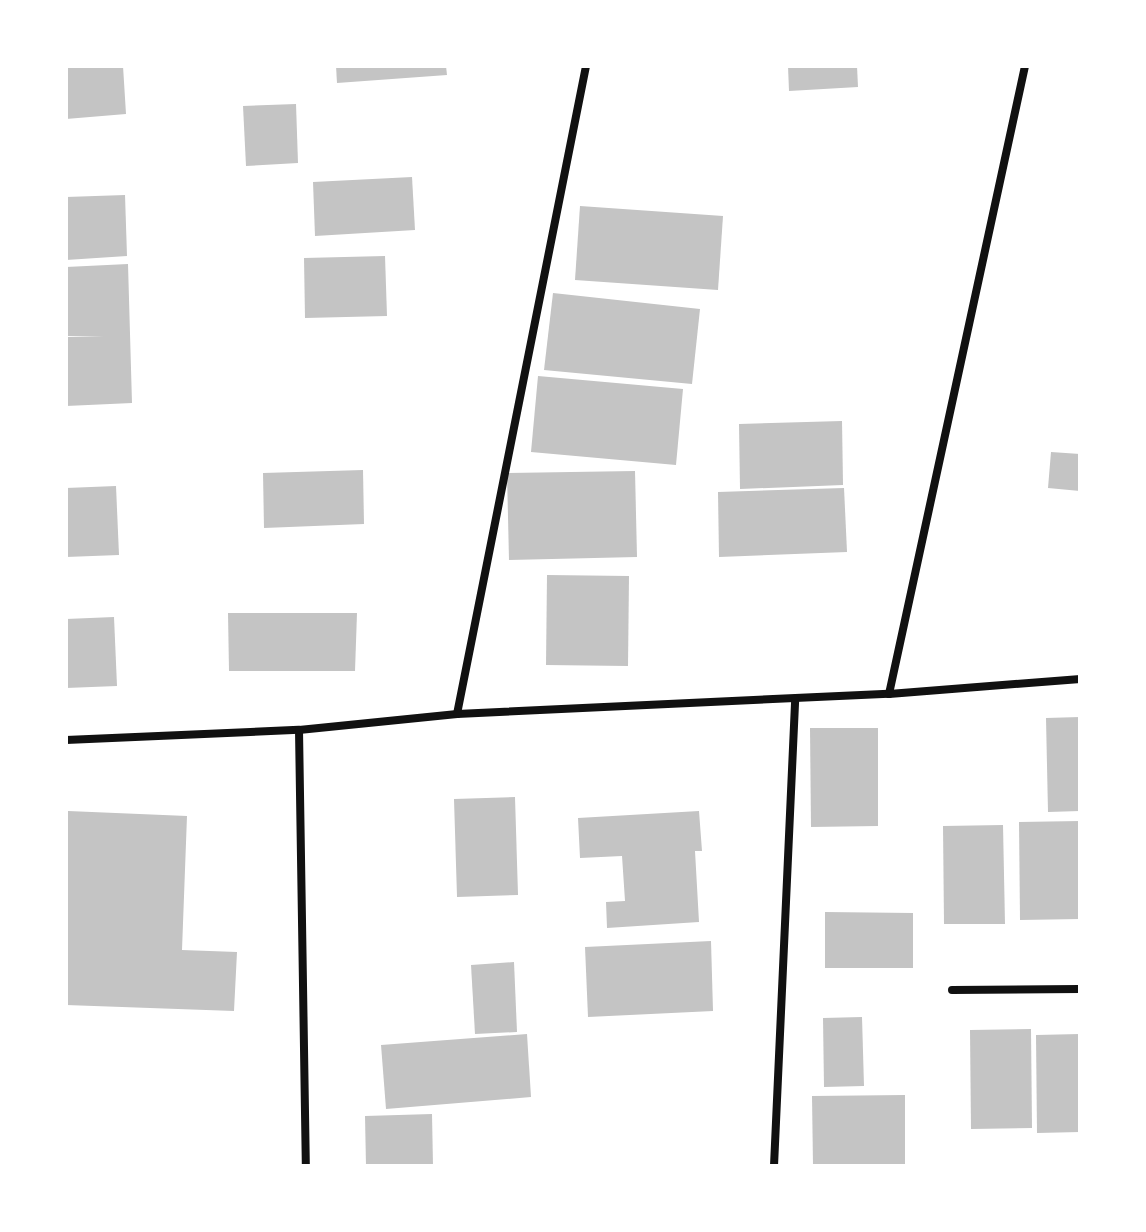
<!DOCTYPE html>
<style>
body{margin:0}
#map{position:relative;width:1146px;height:1232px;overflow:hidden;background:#fff;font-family:Barlow,sans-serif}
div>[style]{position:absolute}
.building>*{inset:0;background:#c4c4c4}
.minor>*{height:8px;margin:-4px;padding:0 4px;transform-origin:4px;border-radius:4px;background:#111}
span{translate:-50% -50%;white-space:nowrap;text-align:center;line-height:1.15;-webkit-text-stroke:6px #fff;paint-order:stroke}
.frame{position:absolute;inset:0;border:68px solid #fff;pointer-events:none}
</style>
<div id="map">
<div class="building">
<i style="clip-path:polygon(66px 66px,123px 66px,126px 114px,66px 119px)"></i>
<i style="clip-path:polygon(336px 66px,446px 66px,447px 75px,337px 83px)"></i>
<i style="clip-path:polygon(788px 66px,857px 66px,858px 87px,789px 91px)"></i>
<i style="clip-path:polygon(296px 104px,298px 163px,246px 166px,243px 106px)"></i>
<i style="clip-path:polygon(412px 177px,415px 230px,315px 236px,313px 182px)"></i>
<i style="clip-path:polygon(125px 195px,127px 256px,66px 260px,66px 197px)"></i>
<i style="clip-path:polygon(580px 206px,723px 216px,718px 290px,575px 280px)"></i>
<i style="clip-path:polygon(385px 256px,387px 316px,305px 318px,304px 258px)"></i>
<i style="clip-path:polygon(128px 264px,132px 403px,66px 406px,66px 337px,104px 336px,66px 336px,66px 267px)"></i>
<i style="clip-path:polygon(553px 293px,700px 309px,692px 384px,544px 370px)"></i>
<i style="clip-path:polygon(538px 376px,683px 389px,676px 465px,531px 452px)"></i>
<i style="clip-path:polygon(842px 421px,843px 485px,740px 489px,739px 424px)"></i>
<i style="clip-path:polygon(1051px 452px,1080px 454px,1080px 491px,1048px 488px)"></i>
<i style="clip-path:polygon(363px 470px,364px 524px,264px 528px,263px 473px)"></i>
<i style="clip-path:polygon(635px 471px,637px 557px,509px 560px,507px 473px)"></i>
<i style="clip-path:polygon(116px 486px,119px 555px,66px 557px,66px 488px)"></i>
<i style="clip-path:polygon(844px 488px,847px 552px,719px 557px,718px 492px)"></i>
<i style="clip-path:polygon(547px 575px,629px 576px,628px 666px,546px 665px)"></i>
<i style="clip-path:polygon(228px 613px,357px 613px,355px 671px,229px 671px)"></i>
<i style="clip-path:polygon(114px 617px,117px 686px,66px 688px,66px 619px)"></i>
<i style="clip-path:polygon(1080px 717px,1080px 811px,1048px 812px,1046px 718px)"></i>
<i style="clip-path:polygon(810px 728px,878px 728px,878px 826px,811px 827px)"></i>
<i style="clip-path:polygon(515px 797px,518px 895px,457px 897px,454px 799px)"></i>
<i style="clip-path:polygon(68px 811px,187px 816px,182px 950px,237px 952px,234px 1011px,66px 1005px)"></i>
<i style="clip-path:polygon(699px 811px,702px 851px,695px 851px,699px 922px,607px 928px,606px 902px,625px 901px,622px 856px,580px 858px,578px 818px)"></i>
<i style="clip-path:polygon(1080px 821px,1080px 919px,1020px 920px,1019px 822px)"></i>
<i style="clip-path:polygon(1003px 825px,1005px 924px,944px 924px,943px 826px)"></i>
<i style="clip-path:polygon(825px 912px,913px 913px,913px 968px,825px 968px)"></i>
<i style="clip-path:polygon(711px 941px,713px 1011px,588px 1017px,585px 947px)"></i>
<i style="clip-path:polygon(514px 962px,517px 1032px,475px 1034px,471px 965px)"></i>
<i style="clip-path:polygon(862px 1017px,864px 1086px,824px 1087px,823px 1018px)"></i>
<i style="clip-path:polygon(1031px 1029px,1032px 1128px,971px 1129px,970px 1030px)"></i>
<i style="clip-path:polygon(527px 1034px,531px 1097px,386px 1109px,381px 1045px)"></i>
<i style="clip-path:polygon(1080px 1034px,1080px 1132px,1037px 1133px,1036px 1035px)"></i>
<i style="clip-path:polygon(905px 1095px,905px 1164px,813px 1166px,812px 1096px)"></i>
<i style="clip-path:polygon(432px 1114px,433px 1166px,366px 1166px,365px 1116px)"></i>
</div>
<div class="minor">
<i style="left:889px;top:694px;width:643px;rotate:-77.78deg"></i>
<i style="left:457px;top:714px;width:661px;rotate:-78.74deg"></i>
<i style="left:299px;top:730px;width:436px;rotate:89.1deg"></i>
<i style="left:66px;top:740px;width:233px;rotate:-2.5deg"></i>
<i style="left:299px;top:730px;width:159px;rotate:-5.8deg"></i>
<i style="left:457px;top:714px;width:432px;rotate:-2.7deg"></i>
<i style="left:889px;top:694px;width:192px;rotate:-4.5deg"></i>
<i style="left:952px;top:990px;width:128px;rotate:-0.4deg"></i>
<i style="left:774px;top:1166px;width:467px;rotate:-87.4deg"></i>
</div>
<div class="frame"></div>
</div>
